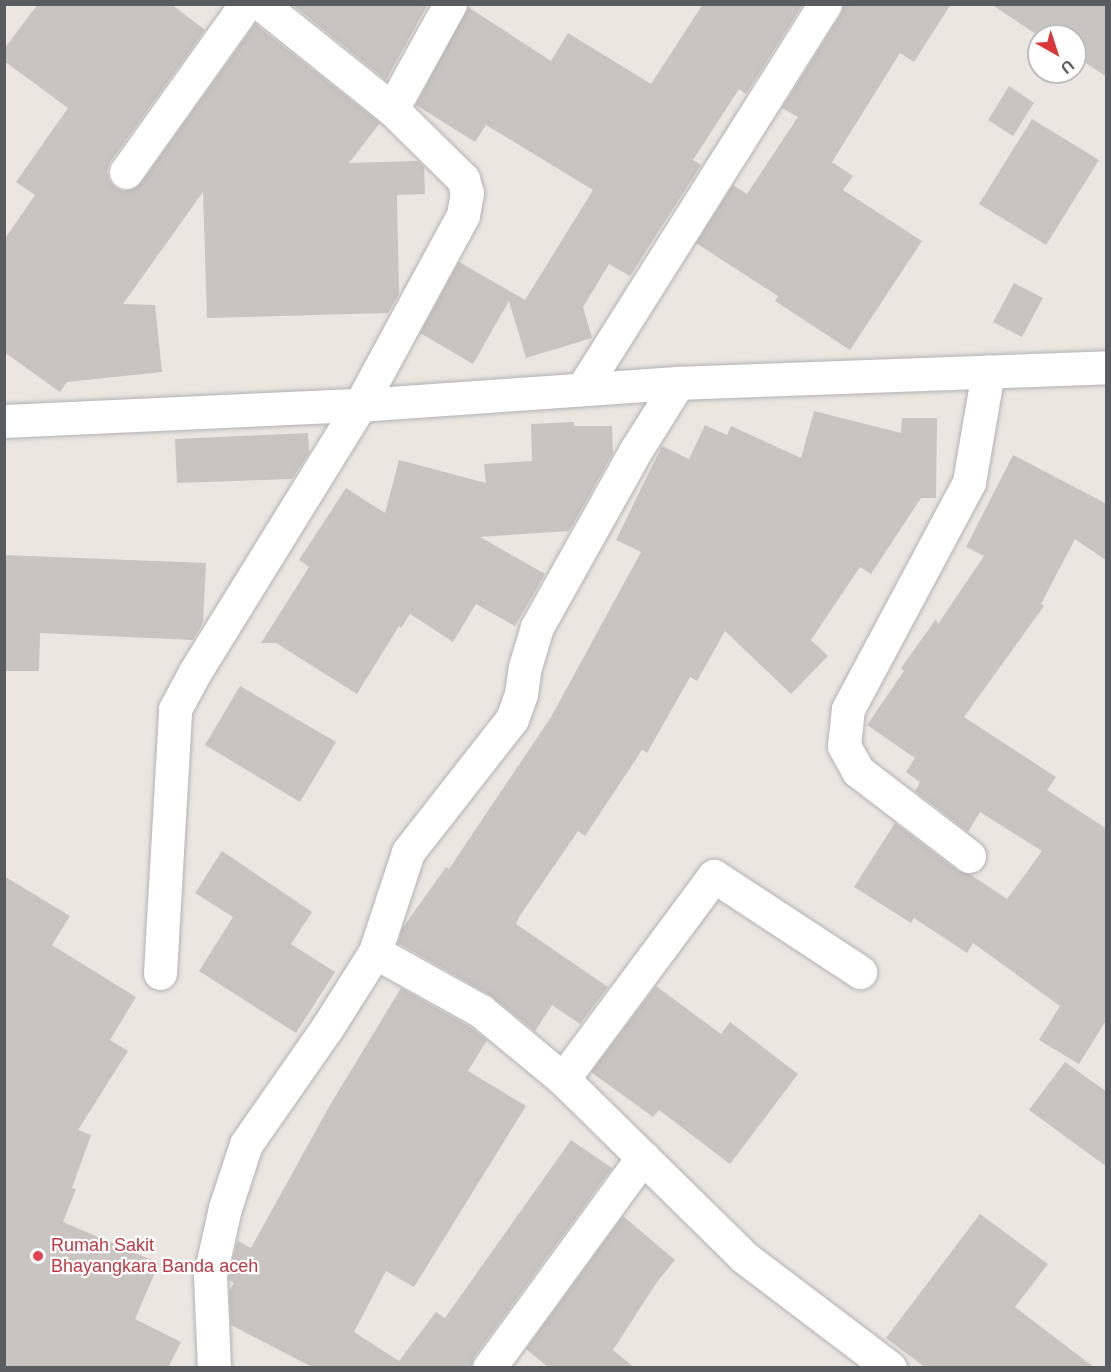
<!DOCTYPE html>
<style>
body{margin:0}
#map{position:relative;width:1111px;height:1372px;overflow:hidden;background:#ebe7e0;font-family:Helvetica,sans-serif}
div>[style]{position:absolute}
.building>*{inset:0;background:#c8c4bf}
.roads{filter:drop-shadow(0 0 2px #b1b3b7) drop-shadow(0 0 2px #b1b3b7)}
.minor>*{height:33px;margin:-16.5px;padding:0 16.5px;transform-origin:16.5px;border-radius:16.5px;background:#fff}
.secondary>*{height:33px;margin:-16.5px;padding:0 16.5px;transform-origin:16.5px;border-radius:16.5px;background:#fff}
.dots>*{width:16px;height:16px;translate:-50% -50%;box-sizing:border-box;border:3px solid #fff;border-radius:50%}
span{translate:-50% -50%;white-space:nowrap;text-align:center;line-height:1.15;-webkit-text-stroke:4.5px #fff;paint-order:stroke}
.health-label{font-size:18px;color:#be3a42}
.left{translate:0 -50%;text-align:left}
.frame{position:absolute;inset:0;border:6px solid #595d60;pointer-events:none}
.north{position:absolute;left:1027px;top:24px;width:60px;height:60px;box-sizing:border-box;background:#fff;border:2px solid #bdbebf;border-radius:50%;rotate:141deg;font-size:16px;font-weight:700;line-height:24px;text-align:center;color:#595d60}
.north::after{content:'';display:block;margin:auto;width:21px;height:27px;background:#da373b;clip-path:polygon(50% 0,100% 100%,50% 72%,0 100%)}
</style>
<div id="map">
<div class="building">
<i style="clip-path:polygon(38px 4px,171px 4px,205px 30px,110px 162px,107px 171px,109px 180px,116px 188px,124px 191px,133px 189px,141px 183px,255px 24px,380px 123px,349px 163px,418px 161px,424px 167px,425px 194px,397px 195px,399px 294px,388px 313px,207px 318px,203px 192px,123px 304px,155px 305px,162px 372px,67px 382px,60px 392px,4px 352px,4px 240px,35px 195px,16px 182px,68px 108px,4px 61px,4px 49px)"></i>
<i style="clip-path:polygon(292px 4px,428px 4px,386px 80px)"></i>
<i style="clip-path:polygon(703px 4px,803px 4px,746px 94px,739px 89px,693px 160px,701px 165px,630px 276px,609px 264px,583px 307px,592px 338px,526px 358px,509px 301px,473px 364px,420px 333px,459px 262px,525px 300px,593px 190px,486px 125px,475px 142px,416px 105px,468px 7px,551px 61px,568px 33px,651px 84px)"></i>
<i style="clip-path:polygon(844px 4px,951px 4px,914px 62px,900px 53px,832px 162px,853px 176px,843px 190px,922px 241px,850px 350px,775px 301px,778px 296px,696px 243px,733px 185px,747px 194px,798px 117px,782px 108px,841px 14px)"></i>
<i style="clip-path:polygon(991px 4px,1107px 4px,1107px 77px,1075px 56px,1075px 36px,1039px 36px)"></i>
<i style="clip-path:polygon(1009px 86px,1034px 103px,1013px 136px,988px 120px)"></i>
<i style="clip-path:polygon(1032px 119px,1099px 160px,1046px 245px,979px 204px)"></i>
<i style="clip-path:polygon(1014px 283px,1043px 298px,1022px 337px,993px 322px)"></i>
<i style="clip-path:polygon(814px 411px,901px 433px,902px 418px,937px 418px,936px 498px,921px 498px,871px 574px,860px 567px,811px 640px,828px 656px,791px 694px,725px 631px,697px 681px,690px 677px,647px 753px,642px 750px,585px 836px,578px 831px,519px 917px,516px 924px,608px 987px,580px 1024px,552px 1005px,535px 1031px,490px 995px,398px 943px,402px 929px,446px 867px,449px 869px,551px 717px,641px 552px,616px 540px,662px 446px,689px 459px,705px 425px,727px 435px,731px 426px,801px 458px)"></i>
<i style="clip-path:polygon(574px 422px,574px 426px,612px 426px,613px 453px,569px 531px,480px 537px,545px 574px,515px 626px,476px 604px,453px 642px,410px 614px,401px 628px,399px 626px,357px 694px,276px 643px,261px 643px,309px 567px,299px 560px,346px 488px,385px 513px,399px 460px,486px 483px,484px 464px,532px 461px,531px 424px)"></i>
<i style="clip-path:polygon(308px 433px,309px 453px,292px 479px,177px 483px,175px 439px)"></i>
<i style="clip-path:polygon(1013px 455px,1107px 504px,1107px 561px,1075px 539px,1041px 604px,1044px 606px,964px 717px,1056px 777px,1047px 790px,1107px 829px,1107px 1019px,1079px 1064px,1039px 1040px,1060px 1006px,973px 943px,967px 953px,914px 918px,911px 923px,854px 887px,895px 823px,958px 871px,970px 874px,1007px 899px,1042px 851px,980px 812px,968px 832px,915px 791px,920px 782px,906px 772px,915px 758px,867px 725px,904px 671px,901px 668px,936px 619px,938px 624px,984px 556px,966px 547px)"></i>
<i style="clip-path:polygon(4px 555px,206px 563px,203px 623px,193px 640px,40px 633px,39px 671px,4px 671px)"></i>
<i style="clip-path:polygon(240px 686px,336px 742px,300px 802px,205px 745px)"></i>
<i style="clip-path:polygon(222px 851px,312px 912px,291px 944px,335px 972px,296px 1033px,199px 971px,233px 917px,195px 893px)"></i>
<i style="clip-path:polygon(4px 876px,70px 916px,52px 945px,136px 997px,110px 1040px,128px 1051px,78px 1130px,91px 1135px,72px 1188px,76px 1189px,63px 1222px,159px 1263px,135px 1319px,181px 1342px,168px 1368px,4px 1368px)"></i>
<i style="clip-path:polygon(656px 986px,721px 1034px,730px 1022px,798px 1074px,730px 1164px,659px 1110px,653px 1117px,591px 1072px)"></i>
<i style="clip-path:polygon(401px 988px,470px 1027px,487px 1040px,468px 1071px,526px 1106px,414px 1287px,386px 1271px,354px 1332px,399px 1361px,436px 1312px,445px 1318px,571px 1140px,612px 1168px,474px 1357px,471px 1368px,314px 1368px,231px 1325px,229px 1291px,234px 1283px,229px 1280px,229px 1277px,236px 1246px,238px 1241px,251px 1248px,330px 1105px)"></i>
<i style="clip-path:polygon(1065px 1062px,1107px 1092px,1107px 1167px,1029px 1110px)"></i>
<i style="clip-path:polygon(980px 1214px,1048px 1264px,1015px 1307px,1095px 1368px,926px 1368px,886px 1338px)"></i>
<i style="clip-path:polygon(623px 1216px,675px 1260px,657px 1282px,613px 1350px,635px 1368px,549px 1368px,526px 1349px)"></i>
</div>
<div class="roads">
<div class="minor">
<i style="left:392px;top:109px;width:120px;rotate:-61.1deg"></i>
<i style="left:126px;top:172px;width:206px;rotate:-54.5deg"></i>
<i style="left:583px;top:388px;width:454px;rotate:-57.8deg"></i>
<i style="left:969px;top:856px;width:140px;rotate:-142.6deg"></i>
<i style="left:858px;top:771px;width:29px;rotate:-119deg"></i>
<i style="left:844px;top:746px;width:37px;rotate:-84deg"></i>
<i style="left:848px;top:709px;width:257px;rotate:-61.9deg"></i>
<i style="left:969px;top:482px;width:112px;rotate:-80.2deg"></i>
<i style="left:375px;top:952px;width:121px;rotate:29.1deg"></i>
<i style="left:481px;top:1011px;width:107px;rotate:39.7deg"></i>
<i style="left:563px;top:1079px;width:254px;rotate:44.5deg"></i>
<i style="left:744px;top:1257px;width:183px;rotate:37.2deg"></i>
<i style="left:160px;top:973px;width:264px;rotate:-86.7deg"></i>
<i style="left:175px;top:709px;width:42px;rotate:-61.6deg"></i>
<i style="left:195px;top:672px;width:314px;rotate:-58.3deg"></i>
<i style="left:360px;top:405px;width:216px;rotate:-61.5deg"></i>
<i style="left:463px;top:215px;width:22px;rotate:-80deg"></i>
<i style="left:467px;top:193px;width:15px;rotate:-106deg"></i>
<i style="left:463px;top:179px;width:100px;rotate:-135.4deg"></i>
<i style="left:392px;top:109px;width:168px;rotate:-141.3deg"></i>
<i style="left:563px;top:1079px;width:253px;rotate:-53.4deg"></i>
<i style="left:714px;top:876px;width:175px;rotate:33.3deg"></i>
<i style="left:214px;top:1368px;width:93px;rotate:-92.5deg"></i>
<i style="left:210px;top:1275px;width:69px;rotate:-77.4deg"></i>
<i style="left:225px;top:1208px;width:67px;rotate:-71.8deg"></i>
<i style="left:246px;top:1144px;width:141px;rotate:-55.1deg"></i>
<i style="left:327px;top:1028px;width:90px;rotate:-57.7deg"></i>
<i style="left:375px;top:952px;width:105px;rotate:-71.7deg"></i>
<i style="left:408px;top:852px;width:169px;rotate:-52deg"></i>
<i style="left:512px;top:719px;width:27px;rotate:-70deg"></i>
<i style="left:521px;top:694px;width:27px;rotate:-82deg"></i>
<i style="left:525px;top:667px;width:42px;rotate:-73.3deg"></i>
<i style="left:537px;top:627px;width:203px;rotate:-60.8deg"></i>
<i style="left:636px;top:450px;width:79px;rotate:-57.9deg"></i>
<i style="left:489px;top:1368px;width:261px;rotate:-53.9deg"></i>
</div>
<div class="secondary">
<i style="left:4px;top:421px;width:356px;rotate:-2.6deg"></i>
<i style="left:360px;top:405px;width:319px;rotate:-4deg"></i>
<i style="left:678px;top:383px;width:428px;rotate:-2.1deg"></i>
</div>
</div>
<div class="dots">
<i style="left:38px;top:1256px;background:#e0444e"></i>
</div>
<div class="health-label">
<span class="left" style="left:51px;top:1256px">Rumah Sakit<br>Bhayangkara Banda aceh</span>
</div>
<div class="frame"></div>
<div class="north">U</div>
</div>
